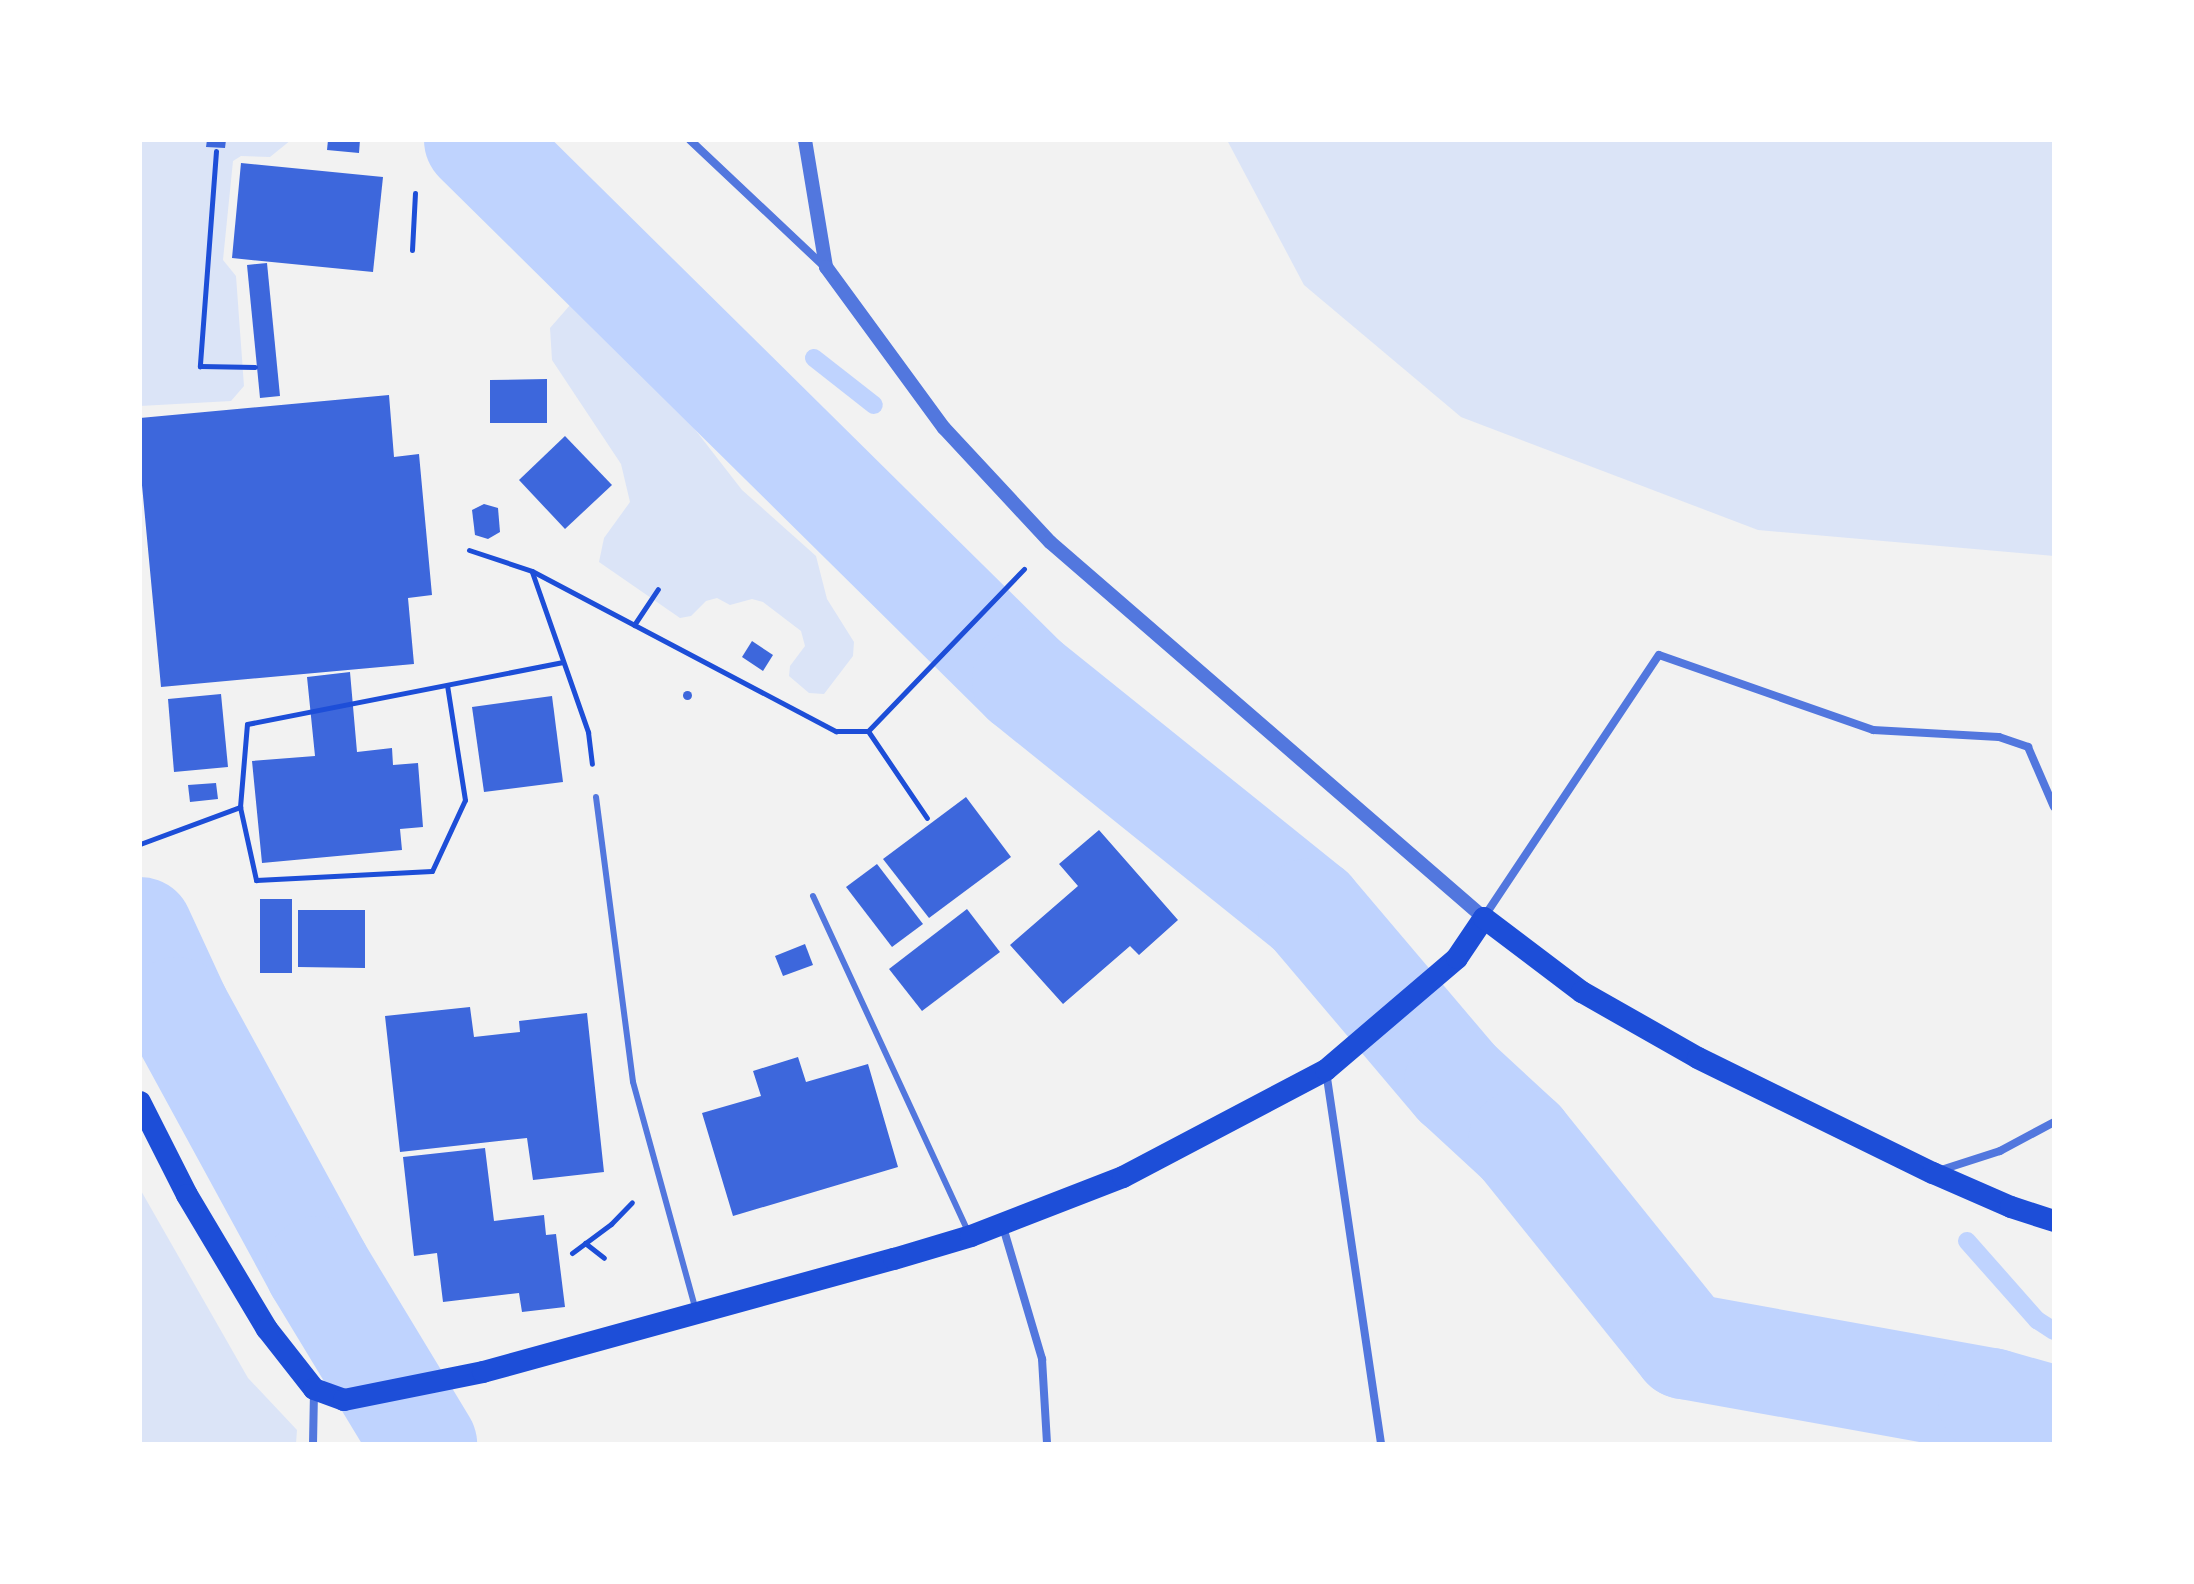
<!DOCTYPE html>
<style>
body{margin:0}
#map{position:relative;width:2194px;height:1584px;overflow:hidden;background:#f2f2f2;font-family:Jost,sans-serif}
div>[style]{position:absolute}
.green>*{inset:0;background:#dbe4f7}
.stream>*{height:18px;margin:-9px;padding:0 9px;transform-origin:9px;border-radius:9px;background:#bfd3fe}
.river>*{height:106px;margin:-53px;padding:0 53px;transform-origin:53px;border-radius:53px;background:#bfd3fe}
.building>*{inset:0;background:#3d67dc}
.round{border-radius:50%}
.path>*{height:5px;margin:-2.5px;padding:0 2.5px;transform-origin:2.5px;border-radius:2.5px;background:#1d4ed8}
.service>*{height:6px;margin:-3px;padding:0 3px;transform-origin:3px;border-radius:3px;background:#5277de}
.minor>*{height:8px;margin:-4px;padding:0 4px;transform-origin:4px;border-radius:4px;background:#5277de}
.tertiary>*{height:14px;margin:-7px;padding:0 7px;transform-origin:7px;border-radius:7px;background:#5277de}
.trunk>*{height:22px;margin:-11px;padding:0 11px;transform-origin:11px;border-radius:11px;background:#1d4ed8}
span{translate:-50% -50%;white-space:nowrap;text-align:center;line-height:1.15;-webkit-text-stroke:6px #fff;paint-order:stroke}
.frame{position:absolute;inset:0;border:142px solid #fff;pointer-events:none}
</style>
<div id="map">
<div class="green">
<i style="clip-path:polygon(140px 140px,291px 140px,270px 157px,241px 156px,233px 161px,223px 260px,236px 276px,244px 386px,231px 401px,140px 406px)"></i>
<i style="clip-path:polygon(1227px 140px,2054px 140px,2054px 556px,1758px 530px,1461px 417px,1304px 285px)"></i>
<i style="clip-path:polygon(571px 304px,613px 324px,742px 490px,816px 556px,827px 599px,854px 642px,853px 656px,824px 694px,809px 693px,789px 676px,790px 666px,805px 646px,801px 631px,763px 602px,752px 599px,730px 605px,717px 598px,706px 601px,691px 616px,680px 618px,599px 562px,604px 538px,630px 502px,621px 464px,552px 360px,550px 328px)"></i>
<i style="clip-path:polygon(140px 1189px,248px 1378px,297px 1430px,296px 1444px,140px 1444px)"></i>
</div>
<div class="stream">
<i style="left:814px;top:358px;width:76px;rotate:38.1deg"></i>
<i style="left:1967px;top:1241px;width:106px;rotate:48.5deg"></i>
<i style="left:2037px;top:1320px;width:20px;rotate:33deg"></i>
</div>
<div class="river">
<i style="left:477px;top:140px;width:770px;rotate:44.63deg"></i>
<i style="left:1025px;top:681px;width:367px;rotate:38.8deg"></i>
<i style="left:1311px;top:911px;width:226px;rotate:49.7deg"></i>
<i style="left:1457px;top:1083px;width:87px;rotate:42.7deg"></i>
<i style="left:1521px;top:1142px;width:262px;rotate:51.2deg"></i>
<i style="left:1685px;top:1346px;width:311px;rotate:10.2deg"></i>
<i style="left:1991px;top:1401px;width:66px;rotate:15.9deg"></i>
<i style="left:140px;top:930px;width:88px;rotate:65.2deg"></i>
<i style="left:177px;top:1010px;width:295px;rotate:61.4deg"></i>
<i style="left:318px;top:1269px;width:205px;rotate:58.8deg"></i>
</div>
<div class="building">
<i style="clip-path:polygon(207px 140px,226px 140px,225px 148px,206px 147px)"></i>
<i style="clip-path:polygon(328px 140px,360px 140px,359px 153px,327px 150px)"></i>
<i style="clip-path:polygon(241px 163px,383px 177px,373px 272px,232px 258px)"></i>
<i style="clip-path:polygon(267px 263px,280px 396px,260px 398px,247px 265px)"></i>
<i style="clip-path:polygon(547px 379px,547px 423px,490px 423px,490px 380px)"></i>
<i style="clip-path:polygon(389px 395px,394px 457px,419px 454px,432px 595px,408px 598px,414px 664px,161px 687px,140px 464px,140px 418px)"></i>
<i style="clip-path:polygon(565px 436px,612px 485px,565px 529px,519px 480px)"></i>
<i style="clip-path:polygon(484px 504px,498px 508px,500px 532px,488px 539px,475px 535px,472px 510px)"></i>
<i style="clip-path:polygon(752px 641px,773px 655px,763px 671px,742px 657px)"></i>
<i style="clip-path:polygon(350px 672px,357px 752px,392px 748px,393px 765px,418px 763px,423px 827px,400px 829px,402px 850px,262px 863px,252px 761px,315px 756px,307px 677px)"></i>
<i class="round" style="left:682.5px;top:690.5px;width:9px;height:9px"></i>
<i style="clip-path:polygon(221px 694px,228px 767px,174px 772px,168px 699px)"></i>
<i style="clip-path:polygon(552px 696px,563px 782px,484px 792px,472px 707px)"></i>
<i style="clip-path:polygon(216px 783px,218px 799px,190px 802px,188px 785px)"></i>
<i style="clip-path:polygon(966px 797px,1011px 857px,929px 918px,883px 859px)"></i>
<i style="clip-path:polygon(1099px 830px,1178px 920px,1139px 955px,1130px 946px,1063px 1004px,1010px 945px,1078px 886px,1059px 864px)"></i>
<i style="clip-path:polygon(877px 864px,923px 924px,892px 947px,846px 887px)"></i>
<i style="clip-path:polygon(260px 899px,292px 899px,292px 973px,260px 973px)"></i>
<i style="clip-path:polygon(967px 909px,1000px 952px,922px 1011px,889px 969px)"></i>
<i style="clip-path:polygon(298px 910px,365px 910px,365px 968px,298px 967px)"></i>
<i style="clip-path:polygon(805px 944px,813px 965px,783px 976px,775px 956px)"></i>
<i style="clip-path:polygon(470px 1007px,474px 1037px,520px 1032px,519px 1021px,587px 1013px,604px 1172px,533px 1180px,527px 1138px,400px 1152px,385px 1016px)"></i>
<i style="clip-path:polygon(798px 1057px,806px 1082px,868px 1064px,898px 1167px,733px 1216px,702px 1113px,761px 1096px,753px 1071px)"></i>
<i style="clip-path:polygon(485px 1148px,494px 1221px,544px 1215px,546px 1235px,556px 1234px,565px 1307px,522px 1312px,519px 1293px,443px 1302px,437px 1253px,414px 1256px,403px 1157px)"></i>
</div>
<div class="path">
<i style="left:216px;top:151px;width:216px;rotate:94.3deg"></i>
<i style="left:200px;top:366px;width:55px;rotate:1deg"></i>
<i style="left:412px;top:250px;width:57px;rotate:-87deg"></i>
<i style="left:469px;top:550px;width:66px;rotate:18.4deg"></i>
<i style="left:532px;top:571px;width:344px;rotate:27.8deg"></i>
<i style="left:836px;top:731px;width:32px"></i>
<i style="left:868px;top:731px;width:225px;rotate:-46.1deg"></i>
<i style="left:532px;top:572px;width:170px;rotate:70.7deg"></i>
<i style="left:588px;top:732px;width:32px;rotate:83deg"></i>
<i style="left:634px;top:625px;width:43px;rotate:-56.3deg"></i>
<i style="left:868px;top:731px;width:105px;rotate:55.9deg"></i>
<i style="left:240px;top:807px;width:75px;rotate:77.6deg"></i>
<i style="left:256px;top:880px;width:176px;rotate:-2.9deg"></i>
<i style="left:432px;top:871px;width:78px;rotate:-65.1deg"></i>
<i style="left:465px;top:800px;width:116px;rotate:-98.9deg"></i>
<i style="left:140px;top:844px;width:107px;rotate:-20.3deg"></i>
<i style="left:240px;top:807px;width:83px;rotate:-85.2deg"></i>
<i style="left:247px;top:724px;width:322px;rotate:-11.1deg"></i>
<i style="left:585px;top:1243px;width:24px;rotate:38deg"></i>
<i style="left:572px;top:1253px;width:49px;rotate:-36.6deg"></i>
<i style="left:611px;top:1224px;width:30px;rotate:-46deg"></i>
</div>
<div class="service">
<i style="left:596px;top:797px;width:287px;rotate:82.6deg"></i>
<i style="left:633px;top:1082px;width:233px;rotate:74.6deg"></i>
<i style="left:813px;top:896px;width:371px;rotate:65.2deg"></i>
</div>
<div class="minor">
<i style="left:690px;top:140px;width:185px;rotate:43.3deg"></i>
<i style="left:1484px;top:917px;width:315px;rotate:-56.3deg"></i>
<i style="left:1659px;top:655px;width:227px;rotate:19.3deg"></i>
<i style="left:1873px;top:730px;width:126px;rotate:3.2deg"></i>
<i style="left:1999px;top:737px;width:31px;rotate:19deg"></i>
<i style="left:2028px;top:747px;width:65px;rotate:66.6deg"></i>
<i style="left:1326px;top:1071px;width:377px;rotate:81.6deg"></i>
<i style="left:1941px;top:1170px;width:62px;rotate:-17.9deg"></i>
<i style="left:2000px;top:1151px;width:61px;rotate:-28.2deg"></i>
<i style="left:1003px;top:1227px;width:138px;rotate:73.5deg"></i>
<i style="left:1042px;top:1359px;width:85px;rotate:86.6deg"></i>
<i style="left:313px;top:1444px;width:51px;rotate:-88.9deg"></i>
</div>
<div class="tertiary">
<i style="left:805px;top:140px;width:129px;rotate:80.6deg"></i>
<i style="left:826px;top:267px;width:200px;rotate:53.8deg"></i>
<i style="left:944px;top:428px;width:156px;rotate:47.1deg"></i>
<i style="left:1050px;top:542px;width:574px;rotate:40.9deg"></i>
</div>
<div class="trunk">
<i style="left:140px;top:1102px;width:104px;rotate:63.2deg"></i>
<i style="left:187px;top:1195px;width:156px;rotate:59.2deg"></i>
<i style="left:267px;top:1329px;width:76px;rotate:51.9deg"></i>
<i style="left:314px;top:1389px;width:32px;rotate:20deg"></i>
<i style="left:344px;top:1400px;width:142px;rotate:-11.4deg"></i>
<i style="left:483px;top:1372px;width:426px;rotate:-15.4deg"></i>
<i style="left:894px;top:1259px;width:80px;rotate:-16.6deg"></i>
<i style="left:971px;top:1236px;width:163px;rotate:-21.2deg"></i>
<i style="left:1123px;top:1177px;width:229px;rotate:-27.8deg"></i>
<i style="left:1326px;top:1070px;width:172px;rotate:-40.5deg"></i>
<i style="left:1457px;top:958px;width:48px;rotate:-56deg"></i>
<i style="left:1484px;top:918px;width:123px;rotate:37.1deg"></i>
<i style="left:1582px;top:992px;width:133px;rotate:29.6deg"></i>
<i style="left:1698px;top:1058px;width:262px;rotate:26.1deg"></i>
<i style="left:1933px;top:1173px;width:85px;rotate:23.6deg"></i>
<i style="left:2011px;top:1207px;width:45px;rotate:18deg"></i>
</div>
<div class="frame"></div>
</div>
